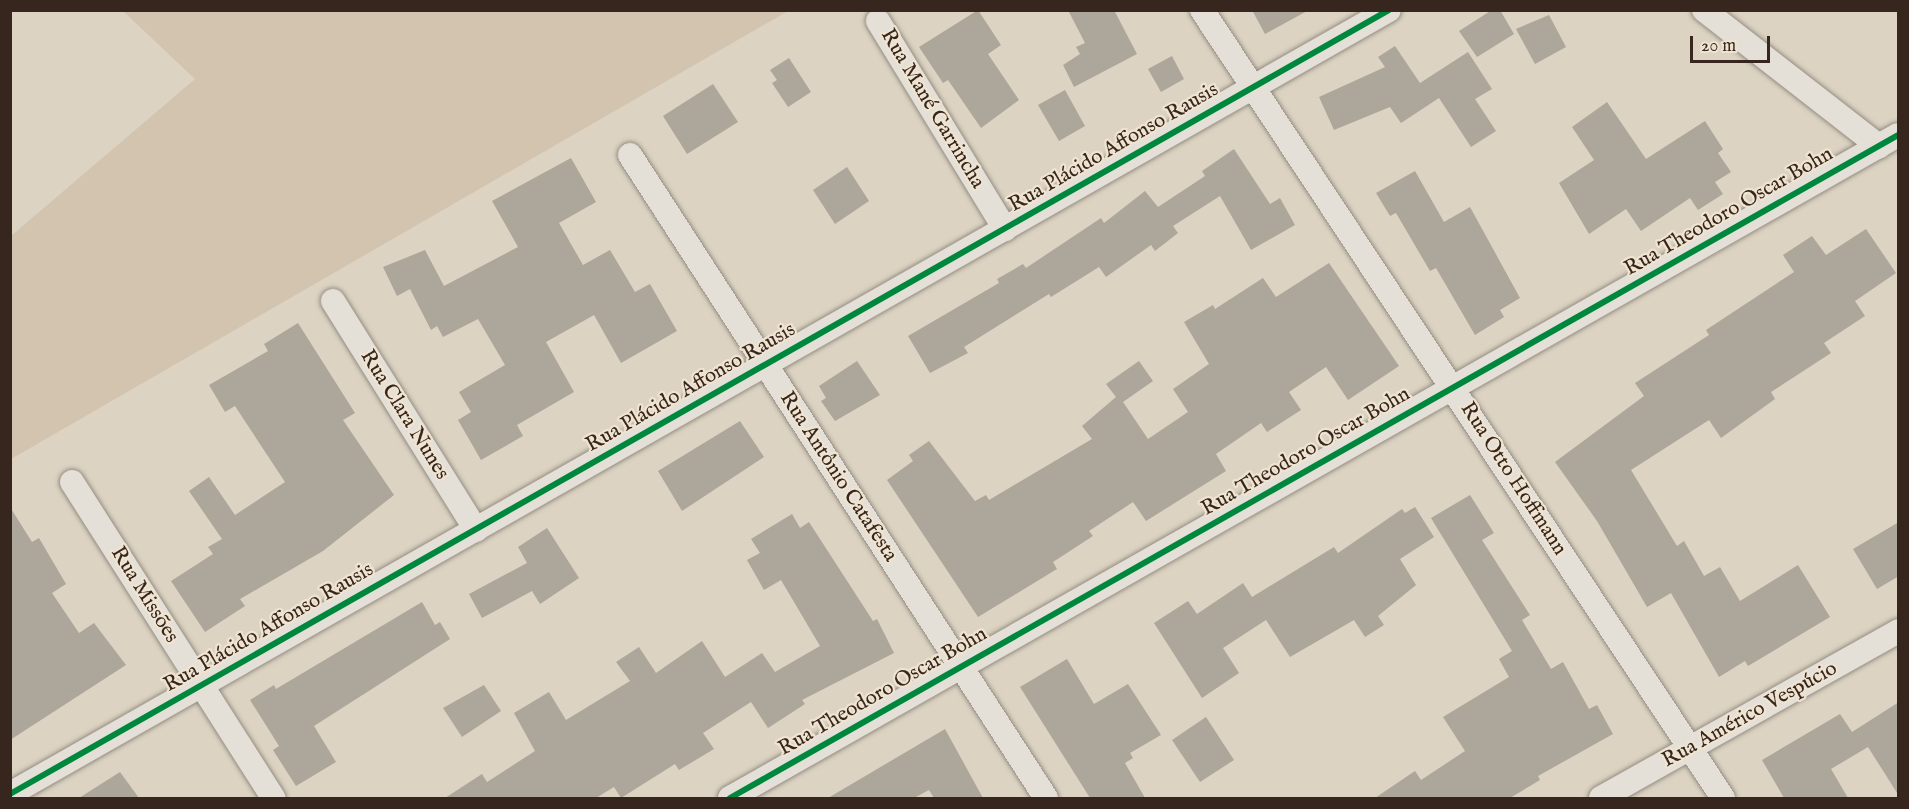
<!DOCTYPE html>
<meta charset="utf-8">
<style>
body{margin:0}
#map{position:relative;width:1909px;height:809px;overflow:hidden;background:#dcd3c2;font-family:"IM FELL English",serif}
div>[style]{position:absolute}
.green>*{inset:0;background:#d2c4ae}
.building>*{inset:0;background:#ada69a}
.roads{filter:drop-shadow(0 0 2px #948d82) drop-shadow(0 0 2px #948d82)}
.street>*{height:24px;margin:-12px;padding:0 12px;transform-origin:12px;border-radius:12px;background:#e4dfd7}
.cycleway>*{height:6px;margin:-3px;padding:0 3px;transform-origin:3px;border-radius:3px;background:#00873e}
span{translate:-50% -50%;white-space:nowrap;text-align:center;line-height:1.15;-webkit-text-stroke:4.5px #efe4d1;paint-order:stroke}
.street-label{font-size:21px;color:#37261d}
.frame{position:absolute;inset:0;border:12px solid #37261d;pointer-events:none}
.scale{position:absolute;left:1690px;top:36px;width:80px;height:27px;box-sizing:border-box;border:3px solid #37261d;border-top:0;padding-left:8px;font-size:18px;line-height:21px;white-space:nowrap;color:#37261d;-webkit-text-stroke:4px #efe4d1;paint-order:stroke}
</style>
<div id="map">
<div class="green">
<i style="clip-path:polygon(123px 11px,788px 11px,11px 459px,11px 236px,195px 79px)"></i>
</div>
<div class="building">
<i style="clip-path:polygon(978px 10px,1001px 45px,988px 54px,1019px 100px,981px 128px,948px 80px,943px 83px,919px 47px)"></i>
<i style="clip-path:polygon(1068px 10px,1114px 10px,1137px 54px,1074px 87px,1063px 65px,1080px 54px,1076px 47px,1085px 43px)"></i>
<i style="clip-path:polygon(1252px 10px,1309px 10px,1265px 34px)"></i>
<i style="clip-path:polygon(1492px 10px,1500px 10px,1514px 34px,1477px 57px,1459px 31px)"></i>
<i style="clip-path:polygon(1549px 15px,1566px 47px,1535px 64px,1516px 29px)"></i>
<i style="clip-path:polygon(1395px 46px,1420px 83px,1468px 52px,1492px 89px,1475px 99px,1496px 131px,1471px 147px,1439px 98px,1401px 123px,1390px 107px,1334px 130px,1319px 97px,1385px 67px,1378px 57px)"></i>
<i style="clip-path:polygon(1172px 56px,1184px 79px,1161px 92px,1148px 69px)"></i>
<i style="clip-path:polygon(789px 58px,811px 92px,788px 107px,772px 83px,777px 80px,770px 70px)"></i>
<i style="clip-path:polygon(713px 84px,738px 122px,687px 154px,663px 116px)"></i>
<i style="clip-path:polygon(1065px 90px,1085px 126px,1059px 141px,1038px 105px)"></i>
<i style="clip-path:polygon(1607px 102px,1646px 159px,1705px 121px,1723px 149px,1718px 153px,1731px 172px,1715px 182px,1723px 194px,1698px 210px,1690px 198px,1641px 231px,1626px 209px,1589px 234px,1559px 183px,1594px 160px,1572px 127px)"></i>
<i style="clip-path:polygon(1234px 149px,1270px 204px,1280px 198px,1295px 225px,1251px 250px,1220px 196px,1173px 226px,1178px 233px,1155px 251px,1151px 245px,1106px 277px,1099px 267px,1051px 297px,1049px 294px,964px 347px,968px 353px,930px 373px,908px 336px,999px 283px,997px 279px,1023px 264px,1026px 268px,1101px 218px,1104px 223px,1145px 191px,1158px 207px,1205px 176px,1202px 171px)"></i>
<i style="clip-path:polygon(571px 158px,596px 202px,559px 223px,583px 265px,610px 250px,635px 292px,650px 284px,677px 331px,621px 363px,594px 315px,546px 342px,574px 392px,517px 425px,523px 436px,481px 460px,458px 420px,471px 412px,459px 392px,505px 365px,478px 319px,443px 337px,437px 326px,431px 330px,410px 289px,397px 296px,383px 267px,425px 250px,444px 286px,518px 247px,492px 201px)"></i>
<i style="clip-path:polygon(847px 167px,869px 201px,835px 224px,813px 190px)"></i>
<i style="clip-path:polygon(1415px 171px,1444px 222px,1470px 207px,1520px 298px,1500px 310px,1504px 317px,1475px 335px,1436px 268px,1430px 271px,1396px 213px,1390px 216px,1376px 193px)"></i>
<i style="clip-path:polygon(1866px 229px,1896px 273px,1855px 301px,1865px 316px,1824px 343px,1831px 353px,1771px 392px,1775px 399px,1721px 438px,1709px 420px,1631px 470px,1677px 546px,1684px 541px,1704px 576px,1720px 567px,1740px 601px,1798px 565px,1830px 617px,1748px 666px,1745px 661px,1719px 677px,1671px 593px,1647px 607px,1597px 521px,1555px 462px,1644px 396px,1635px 383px,1709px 335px,1706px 330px,1794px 272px,1783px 255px,1812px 236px,1826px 255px)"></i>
<i style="clip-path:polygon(1329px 263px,1399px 366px,1348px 400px,1326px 367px,1289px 392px,1301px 410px,1267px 432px,1261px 423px,1216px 454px,1226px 471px,1146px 521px,1133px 502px,1089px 531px,1093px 536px,1053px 562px,1057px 569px,978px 617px,887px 480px,913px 461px,909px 455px,929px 441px,975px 501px,986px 495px,989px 500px,1092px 439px,1082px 426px,1116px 397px,1106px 384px,1139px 361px,1153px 381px,1123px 402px,1148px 439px,1188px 412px,1173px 389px,1209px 364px,1184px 322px,1213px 305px,1215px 309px,1263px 278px,1276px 297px)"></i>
<i style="clip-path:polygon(298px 323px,355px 413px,343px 420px,394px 495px,323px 551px,240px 599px,245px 606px,205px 632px,171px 581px,213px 554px,208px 547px,222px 539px,189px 491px,209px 477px,235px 515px,285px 482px,235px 406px,225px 412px,209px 385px,268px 351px,264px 344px)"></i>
<i style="clip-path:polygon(857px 361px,880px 395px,835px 421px,821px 401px,826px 398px,819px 386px)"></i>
<i style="clip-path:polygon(740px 421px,764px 457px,682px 511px,658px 471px)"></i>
<i style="clip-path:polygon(1470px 495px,1494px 533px,1482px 540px,1530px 615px,1522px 620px,1551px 669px,1563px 662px,1589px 709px,1597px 705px,1613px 734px,1538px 776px,1540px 780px,1510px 798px,1375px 798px,1415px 771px,1421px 780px,1465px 751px,1443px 717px,1509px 677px,1499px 659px,1512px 651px,1431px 518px)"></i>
<i style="clip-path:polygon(10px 507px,32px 542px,39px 538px,66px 584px,52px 593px,79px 633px,94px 623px,126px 665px,10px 740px)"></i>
<i style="clip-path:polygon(1415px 507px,1434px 537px,1400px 559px,1416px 585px,1378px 616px,1384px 625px,1365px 637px,1354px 620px,1290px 657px,1266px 620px,1223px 648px,1239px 673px,1202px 698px,1154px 623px,1188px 601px,1197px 614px,1243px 583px,1252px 597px,1334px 547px,1338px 553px,1402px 509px,1405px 513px)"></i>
<i style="clip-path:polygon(792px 514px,800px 528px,809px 522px,873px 621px,877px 619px,894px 653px,802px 700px,805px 704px,768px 728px,751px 702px,703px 733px,714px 749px,679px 770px,675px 764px,621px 798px,614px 787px,596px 798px,445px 798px,482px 774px,487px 782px,535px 751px,514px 713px,549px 692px,566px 720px,630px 681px,616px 662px,639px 647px,656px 673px,702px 641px,725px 677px,762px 653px,775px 672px,820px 646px,781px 580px,764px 590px,747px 560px,760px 553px,751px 539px)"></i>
<i style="clip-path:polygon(1899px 522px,1899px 576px,1877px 589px,1853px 549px)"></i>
<i style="clip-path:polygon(547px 528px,579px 578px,540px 604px,532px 591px,482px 618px,469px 594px,527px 563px,518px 547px)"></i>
<i style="clip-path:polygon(422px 602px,435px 625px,440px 622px,450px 639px,314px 726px,336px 762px,296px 786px,273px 750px,279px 746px,250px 700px,274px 685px,276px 689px)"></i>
<i style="clip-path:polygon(1067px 659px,1094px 704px,1128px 684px,1161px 735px,1130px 753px,1133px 758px,1125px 763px,1145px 798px,1090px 798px,1020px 687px)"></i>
<i style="clip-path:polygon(484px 685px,501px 711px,462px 737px,443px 708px)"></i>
<i style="clip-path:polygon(1899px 702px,1899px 796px,1868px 747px,1831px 769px,1848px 798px,1784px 798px,1762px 760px,1840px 714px,1852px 732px)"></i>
<i style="clip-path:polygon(1206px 717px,1234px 760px,1200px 782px,1172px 740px)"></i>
<i style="clip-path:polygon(945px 729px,983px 798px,934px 798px,929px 790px,914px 798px,828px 798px)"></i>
<i style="clip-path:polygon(120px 772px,139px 798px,79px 798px)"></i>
</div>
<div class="roads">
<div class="street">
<i style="left:1202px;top:10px;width:945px;rotate:56.53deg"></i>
<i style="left:1704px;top:10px;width:222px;rotate:37.9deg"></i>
<i style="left:878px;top:21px;width:244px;rotate:58.6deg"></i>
<i style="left:630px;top:155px;width:766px;rotate:57.1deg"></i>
<i style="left:333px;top:301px;width:270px;rotate:58deg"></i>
<i style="left:72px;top:482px;width:375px;rotate:57.5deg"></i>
<i style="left:10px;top:794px;width:1586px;rotate:-29.62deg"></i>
<i style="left:730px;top:798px;width:1343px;rotate:-29.58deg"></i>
<i style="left:1601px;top:798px;width:341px;rotate:-29.3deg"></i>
</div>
</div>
<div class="cycleway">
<i style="left:10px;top:794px;width:1586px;rotate:-29.62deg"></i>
<i style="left:730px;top:798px;width:1343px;rotate:-29.58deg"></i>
</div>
<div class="street-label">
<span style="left:932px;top:109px;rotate:59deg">Rua Mané Garrincha</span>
<span style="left:1114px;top:148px;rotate:-30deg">Rua Plácido Affonso Rausis</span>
<span style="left:1729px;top:212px;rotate:-30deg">Rua Theodoro Oscar Bohn</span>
<span style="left:691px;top:388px;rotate:-30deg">Rua Plácido Affonso Rausis</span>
<span style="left:404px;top:415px;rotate:58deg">Rua Clara Nunes</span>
<span style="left:1306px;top:452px;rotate:-30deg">Rua Theodoro Oscar Bohn</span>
<span style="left:838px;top:477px;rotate:57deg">Rua Antônio Catafesta</span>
<span style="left:1513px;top:479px;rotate:57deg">Rua Otto Hoffmann</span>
<span style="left:144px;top:595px;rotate:58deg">Rua Missões</span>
<span style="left:269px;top:628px;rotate:-30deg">Rua Plácido Affonso Rausis</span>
<span style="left:883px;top:692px;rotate:-30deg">Rua Theodoro Oscar Bohn</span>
<span style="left:1750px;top:715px;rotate:-29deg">Rua Américo Vespúcio</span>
</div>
<div class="frame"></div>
<div class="scale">20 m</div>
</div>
